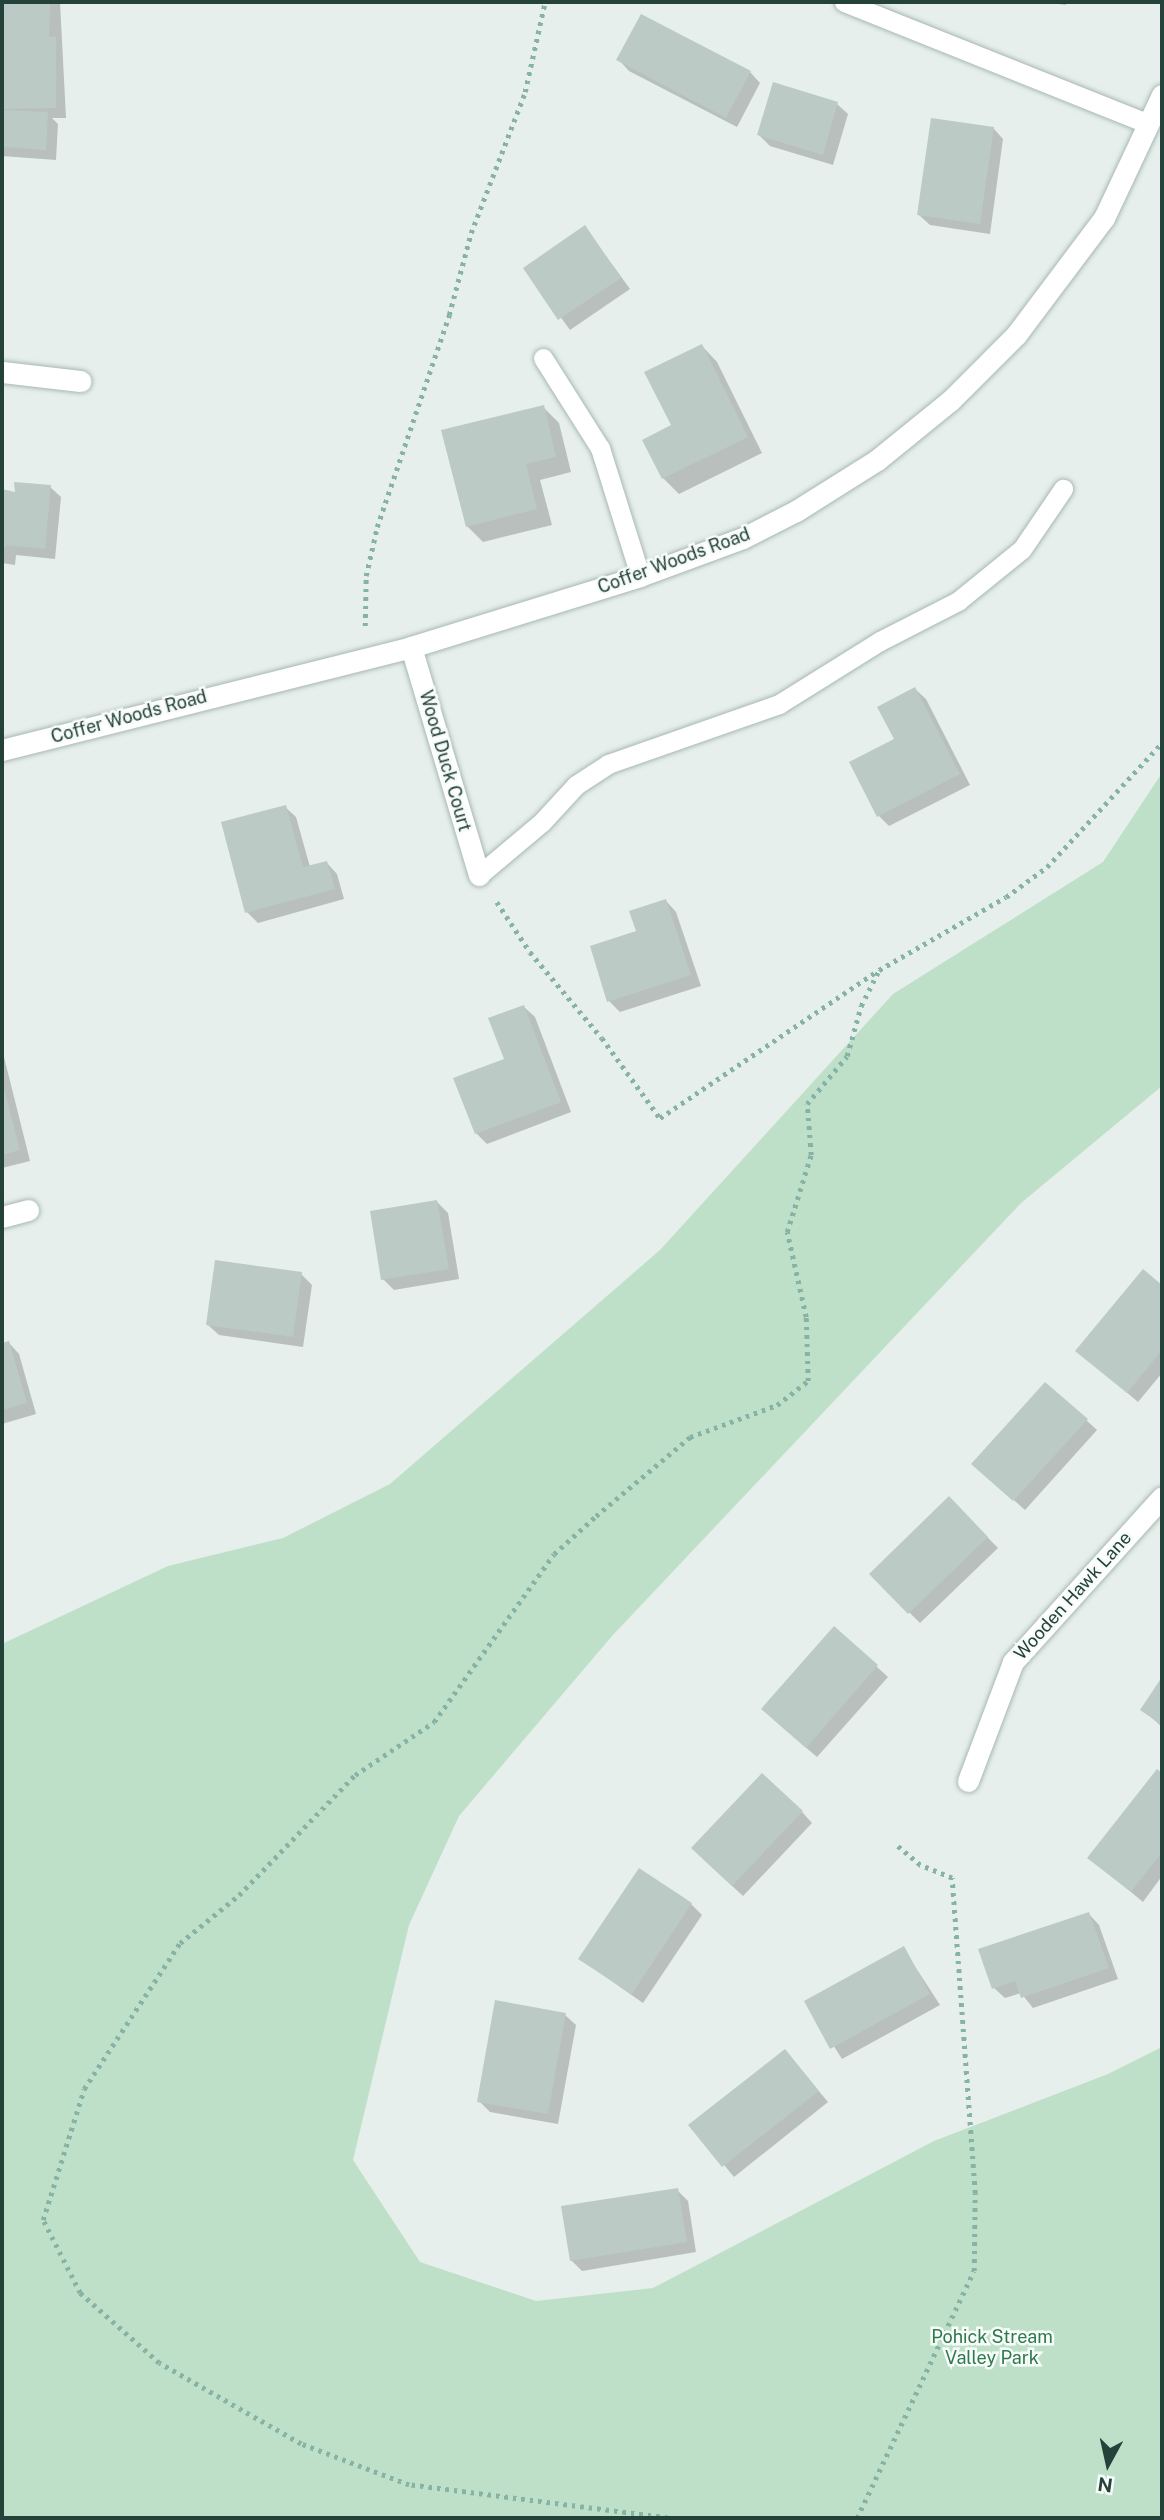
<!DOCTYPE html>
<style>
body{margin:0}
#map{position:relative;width:1164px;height:2520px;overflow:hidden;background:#e6efeb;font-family:"Public Sans",sans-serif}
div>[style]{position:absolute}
.green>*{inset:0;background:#bfe0c8}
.shadow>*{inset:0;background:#0003}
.building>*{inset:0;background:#bbcac4}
.path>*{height:4.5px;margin-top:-2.25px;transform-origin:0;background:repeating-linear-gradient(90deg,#86b3a5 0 3.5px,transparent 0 8.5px)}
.roads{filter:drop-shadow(0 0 2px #a8b8b2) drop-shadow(0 0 2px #a8b8b2)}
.lane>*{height:19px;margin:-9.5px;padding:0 9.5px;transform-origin:9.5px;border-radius:9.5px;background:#fff}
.street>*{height:21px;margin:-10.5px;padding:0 10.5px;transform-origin:10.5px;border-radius:10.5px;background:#fff}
.secondary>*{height:21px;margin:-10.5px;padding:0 10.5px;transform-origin:10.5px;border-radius:10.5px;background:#fff}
span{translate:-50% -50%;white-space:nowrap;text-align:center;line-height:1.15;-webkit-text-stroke:5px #f7fbf9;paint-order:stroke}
.street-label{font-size:18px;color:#24423a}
.park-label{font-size:18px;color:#2d7a4b}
.frame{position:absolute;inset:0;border:4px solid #24423a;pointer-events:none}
.north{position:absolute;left:1073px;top:2429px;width:70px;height:70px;-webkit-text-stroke:5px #f7fbf9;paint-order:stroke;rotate:188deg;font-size:19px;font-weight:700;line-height:28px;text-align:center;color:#24423a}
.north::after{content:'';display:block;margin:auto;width:24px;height:32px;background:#24423a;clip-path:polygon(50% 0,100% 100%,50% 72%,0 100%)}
</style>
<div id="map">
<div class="green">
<i style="clip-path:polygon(1162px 773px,1162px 1086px,1021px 1203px,612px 1636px,459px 1816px,409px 1925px,353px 2160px,420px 2262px,536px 2301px,653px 2288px,934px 2141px,1108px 2074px,1162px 2047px,1162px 2518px,2px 2518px,2px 1644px,168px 1566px,283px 1538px,390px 1484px,660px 1250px,893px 994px,1103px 862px)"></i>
</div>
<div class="shadow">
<i style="clip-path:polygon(2px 2px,60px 2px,66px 118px,52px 118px,58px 124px,56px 160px,2px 156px)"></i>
<i style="clip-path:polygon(1043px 2px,1066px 2px,1066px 5px)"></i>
<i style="clip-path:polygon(619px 60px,750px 72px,760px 83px,737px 127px,629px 71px)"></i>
<i style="clip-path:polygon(837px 104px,848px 114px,833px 165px,770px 146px,759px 135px)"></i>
<i style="clip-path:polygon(993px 128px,1003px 139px,990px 234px,930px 225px,919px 215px)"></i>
<i style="clip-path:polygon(585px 227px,630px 289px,570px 330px,525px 268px)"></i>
<i style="clip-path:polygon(702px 346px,717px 362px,762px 453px,679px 494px,663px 478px,673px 426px)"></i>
<i style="clip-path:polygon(543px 407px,559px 423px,571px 472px,540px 480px,552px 525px,483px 542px,467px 526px)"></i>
<i style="clip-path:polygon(50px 487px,61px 497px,55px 559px,16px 555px,15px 565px,2px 563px,2px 491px,18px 494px)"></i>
<i style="clip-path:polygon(915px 689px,926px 699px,970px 785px,889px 826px,879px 816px,896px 740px)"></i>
<i style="clip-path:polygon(285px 807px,296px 817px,310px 867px,327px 863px,337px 874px,344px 899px,258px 923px,247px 912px)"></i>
<i style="clip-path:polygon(666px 901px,676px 912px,701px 986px,620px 1012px,609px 1001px,592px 947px,638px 932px)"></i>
<i style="clip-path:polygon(524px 1007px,535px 1017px,571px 1112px,487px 1144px,476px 1133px)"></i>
<i style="clip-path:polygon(2px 1049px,30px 1161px,2px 1168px)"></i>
<i style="clip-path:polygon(437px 1202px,448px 1213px,459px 1279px,394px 1290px,383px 1279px)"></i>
<i style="clip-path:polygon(1143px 1271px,1162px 1287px,1162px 1373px,1138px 1402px,1078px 1351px)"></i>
<i style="clip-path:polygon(301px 1274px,312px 1285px,303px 1347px,219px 1335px,208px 1325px)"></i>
<i style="clip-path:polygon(9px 1343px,19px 1354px,36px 1414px,2px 1424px,2px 1345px)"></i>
<i style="clip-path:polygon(1086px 1420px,1097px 1430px,1025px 1510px,984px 1474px)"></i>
<i style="clip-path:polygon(949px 1498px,998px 1548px,920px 1623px,871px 1574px)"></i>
<i style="clip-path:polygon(834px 1628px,888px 1677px,817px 1757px,774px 1720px)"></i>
<i style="clip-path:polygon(1162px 1680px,1162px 1727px,1142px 1709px)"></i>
<i style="clip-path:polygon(1157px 1771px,1162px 1775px,1162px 1876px,1143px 1902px,1090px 1858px)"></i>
<i style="clip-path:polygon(802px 1812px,812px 1823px,743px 1896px,703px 1859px)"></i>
<i style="clip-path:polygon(691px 1904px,702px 1915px,643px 2003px,580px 1959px)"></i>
<i style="clip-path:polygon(1089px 1914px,1099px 1925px,1118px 1979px,1033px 2008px,1021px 1993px,1005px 1998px,994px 1988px)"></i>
<i style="clip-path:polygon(903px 1948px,940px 2005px,842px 2059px,806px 2002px)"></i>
<i style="clip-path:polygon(565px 2015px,576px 2025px,558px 2124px,490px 2112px,479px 2101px)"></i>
<i style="clip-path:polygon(785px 2051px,828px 2102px,734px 2177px,691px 2125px)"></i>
<i style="clip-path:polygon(677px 2190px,688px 2201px,696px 2252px,582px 2271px,571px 2260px)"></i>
</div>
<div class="building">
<i style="clip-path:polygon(2px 2px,50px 2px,49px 37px,56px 36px,56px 108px,2px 109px)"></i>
<i style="clip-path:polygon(641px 14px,751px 71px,726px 118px,616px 60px)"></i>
<i style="clip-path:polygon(773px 82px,838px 102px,823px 155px,757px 135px)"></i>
<i style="clip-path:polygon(2px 110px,48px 112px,46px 150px,2px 147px)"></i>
<i style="clip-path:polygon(931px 118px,994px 127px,980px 224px,917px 215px)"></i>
<i style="clip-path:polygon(585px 225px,621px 278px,558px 320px,523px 268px)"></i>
<i style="clip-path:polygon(702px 344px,748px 437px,662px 479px,642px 440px,671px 425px,644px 372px)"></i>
<i style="clip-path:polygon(544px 405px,556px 457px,526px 464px,537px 509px,466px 527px,441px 430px)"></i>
<i style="clip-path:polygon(14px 482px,51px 485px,45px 549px,6px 545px,2px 555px,2px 489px,15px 492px)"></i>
<i style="clip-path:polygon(915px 687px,960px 774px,877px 817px,849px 762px,894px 739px,877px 707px)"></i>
<i style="clip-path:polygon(286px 805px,303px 867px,327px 861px,335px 889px,245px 913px,221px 822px)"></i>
<i style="clip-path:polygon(666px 899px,691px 975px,607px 1002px,590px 946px,636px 931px,629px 911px)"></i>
<i style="clip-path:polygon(524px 1005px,561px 1102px,475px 1134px,453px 1078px,504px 1059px,488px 1018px)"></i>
<i style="clip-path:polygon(2px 1081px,20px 1150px,2px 1155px)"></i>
<i style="clip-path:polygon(437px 1200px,449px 1269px,381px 1280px,370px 1211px)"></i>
<i style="clip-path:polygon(215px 1260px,302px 1272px,293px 1337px,206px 1325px)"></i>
<i style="clip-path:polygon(1143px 1269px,1162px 1285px,1162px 1350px,1127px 1393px,1075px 1351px)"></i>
<i style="clip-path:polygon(9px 1341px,27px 1403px,2px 1410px,2px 1343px)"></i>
<i style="clip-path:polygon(1045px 1382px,1088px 1419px,1013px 1501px,971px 1464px)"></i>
<i style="clip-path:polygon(949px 1496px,988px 1537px,908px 1614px,869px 1574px)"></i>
<i style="clip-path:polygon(834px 1626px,878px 1665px,806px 1748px,761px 1709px)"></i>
<i style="clip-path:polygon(1162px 1677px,1162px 1725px,1140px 1710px)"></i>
<i style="clip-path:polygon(1157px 1769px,1162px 1773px,1162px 1852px,1131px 1892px,1087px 1858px)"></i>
<i style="clip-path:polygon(762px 1773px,803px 1811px,732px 1886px,691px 1848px)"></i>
<i style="clip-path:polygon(639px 1868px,692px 1903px,632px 1994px,578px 1959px)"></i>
<i style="clip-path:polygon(1089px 1912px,1109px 1968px,1021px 1998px,1015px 1981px,992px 1989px,978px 1949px)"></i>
<i style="clip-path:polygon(904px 1946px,930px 1994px,830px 2049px,804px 2001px)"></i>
<i style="clip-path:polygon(495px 2000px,566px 2013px,548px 2114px,477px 2102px)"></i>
<i style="clip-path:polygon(785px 2049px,819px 2091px,722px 2167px,688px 2125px)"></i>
<i style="clip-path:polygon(678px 2188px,687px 2242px,570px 2261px,561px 2206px)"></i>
</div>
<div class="path">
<i style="left:365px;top:626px;width:50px;rotate:-88.9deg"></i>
<i style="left:366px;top:576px;width:50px;rotate:-77.3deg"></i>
<i style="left:377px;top:527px;width:224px;rotate:-71.2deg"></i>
<i style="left:449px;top:315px;width:85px;rotate:-75deg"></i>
<i style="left:471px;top:233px;width:151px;rotate:-69deg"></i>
<i style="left:525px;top:92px;width:92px;rotate:-77.5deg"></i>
<i style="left:497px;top:902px;width:60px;rotate:56.6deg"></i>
<i style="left:530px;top:952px;width:112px;rotate:50.1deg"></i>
<i style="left:602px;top:1038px;width:99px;rotate:54.1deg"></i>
<i style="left:660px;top:1118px;width:264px;rotate:-34.1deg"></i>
<i style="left:879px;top:970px;width:146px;rotate:-29.9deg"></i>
<i style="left:1006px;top:897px;width:51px;rotate:-36.2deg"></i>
<i style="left:1047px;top:867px;width:169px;rotate:-47.2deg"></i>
<i style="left:668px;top:2518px;width:261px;rotate:-172.7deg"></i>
<i style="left:409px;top:2485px;width:116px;rotate:-159.2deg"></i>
<i style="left:301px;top:2444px;width:163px;rotate:-150.3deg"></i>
<i style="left:159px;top:2363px;width:106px;rotate:-138.5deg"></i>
<i style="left:80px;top:2293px;width:82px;rotate:-116.9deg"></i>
<i style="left:43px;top:2220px;width:137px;rotate:-72.6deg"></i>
<i style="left:84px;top:2089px;width:175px;rotate:-56.7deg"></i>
<i style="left:180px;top:1943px;width:76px;rotate:-39.1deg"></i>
<i style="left:239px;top:1895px;width:167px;rotate:-46deg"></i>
<i style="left:355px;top:1775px;width:95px;rotate:-33.9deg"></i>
<i style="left:434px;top:1722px;width:206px;rotate:-54.5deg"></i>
<i style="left:554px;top:1554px;width:57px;rotate:-42.1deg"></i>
<i style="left:596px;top:1516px;width:123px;rotate:-40deg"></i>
<i style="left:690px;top:1437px;width:93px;rotate:-20.2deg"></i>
<i style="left:777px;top:1405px;width:39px;rotate:-38deg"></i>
<i style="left:808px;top:1381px;width:64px;rotate:-91.8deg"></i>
<i style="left:806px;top:1317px;width:87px;rotate:-102.6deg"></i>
<i style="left:787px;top:1232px;width:81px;rotate:-72.7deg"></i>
<i style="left:811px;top:1155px;width:51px;rotate:-94.5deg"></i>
<i style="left:807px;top:1104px;width:62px;rotate:-50.2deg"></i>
<i style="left:847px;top:1056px;width:52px;rotate:-74.4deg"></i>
<i style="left:861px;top:1006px;width:40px;rotate:-63.4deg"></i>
<i style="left:857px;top:2518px;width:273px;rotate:-64.7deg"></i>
<i style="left:974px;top:2271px;width:78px;rotate:-89.3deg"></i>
<i style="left:975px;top:2193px;width:316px;rotate:-94.2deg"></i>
<i style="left:952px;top:1878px;width:35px;rotate:-158deg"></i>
<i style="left:920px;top:1865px;width:31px;rotate:-140deg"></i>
</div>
<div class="roads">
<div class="lane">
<i style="left:844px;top:2px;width:328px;rotate:21.8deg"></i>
<i style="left:543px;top:358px;width:107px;rotate:57.7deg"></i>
<i style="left:600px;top:448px;width:134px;rotate:72.6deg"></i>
<i style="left:479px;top:875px;width:82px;rotate:-40.1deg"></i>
<i style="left:542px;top:822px;width:50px;rotate:-47.4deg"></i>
<i style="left:576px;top:785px;width:38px;rotate:-33deg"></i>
<i style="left:608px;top:764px;width:181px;rotate:-19.3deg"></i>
<i style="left:779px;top:704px;width:119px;rotate:-32deg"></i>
<i style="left:880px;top:641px;width:88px;rotate:-27.1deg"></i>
<i style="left:958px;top:601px;width:82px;rotate:-39.1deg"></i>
<i style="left:1022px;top:549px;width:73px;rotate:-55.7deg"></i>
</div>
<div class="street">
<i style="left:2px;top:372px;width:79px;rotate:6.6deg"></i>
<i style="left:411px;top:647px;width:238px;rotate:73.4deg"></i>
<i style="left:2px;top:1217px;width:27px;rotate:-15deg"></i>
<i style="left:968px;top:1781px;width:127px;rotate:-69.3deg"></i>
<i style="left:1013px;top:1662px;width:222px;rotate:-47.9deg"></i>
</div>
<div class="secondary">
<i style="left:2px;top:750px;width:422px;rotate:-14.1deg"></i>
<i style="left:411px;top:647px;width:240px;rotate:-17.2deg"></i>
<i style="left:640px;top:576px;width:110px;rotate:-20.3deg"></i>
<i style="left:743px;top:538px;width:59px;rotate:-27deg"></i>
<i style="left:796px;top:511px;width:96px;rotate:-32.2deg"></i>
<i style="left:877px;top:460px;width:95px;rotate:-39deg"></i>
<i style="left:951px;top:400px;width:92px;rotate:-45deg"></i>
<i style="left:1016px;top:335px;width:146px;rotate:-53.1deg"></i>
<i style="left:1104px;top:218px;width:136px;rotate:-64.8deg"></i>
</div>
</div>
<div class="street-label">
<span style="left:674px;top:561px;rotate:-20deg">Coffer Woods Road</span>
<span style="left:129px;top:717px;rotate:-15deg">Coffer Woods Road</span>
<span style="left:445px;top:761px;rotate:74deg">Wood Duck Court</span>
<span style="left:1073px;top:1596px;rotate:-48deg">Wooden Hawk Lane</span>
</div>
<div class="park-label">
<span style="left:992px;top:2348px">Pohick Stream<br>Valley Park</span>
</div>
<div class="frame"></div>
<div class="north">N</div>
</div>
